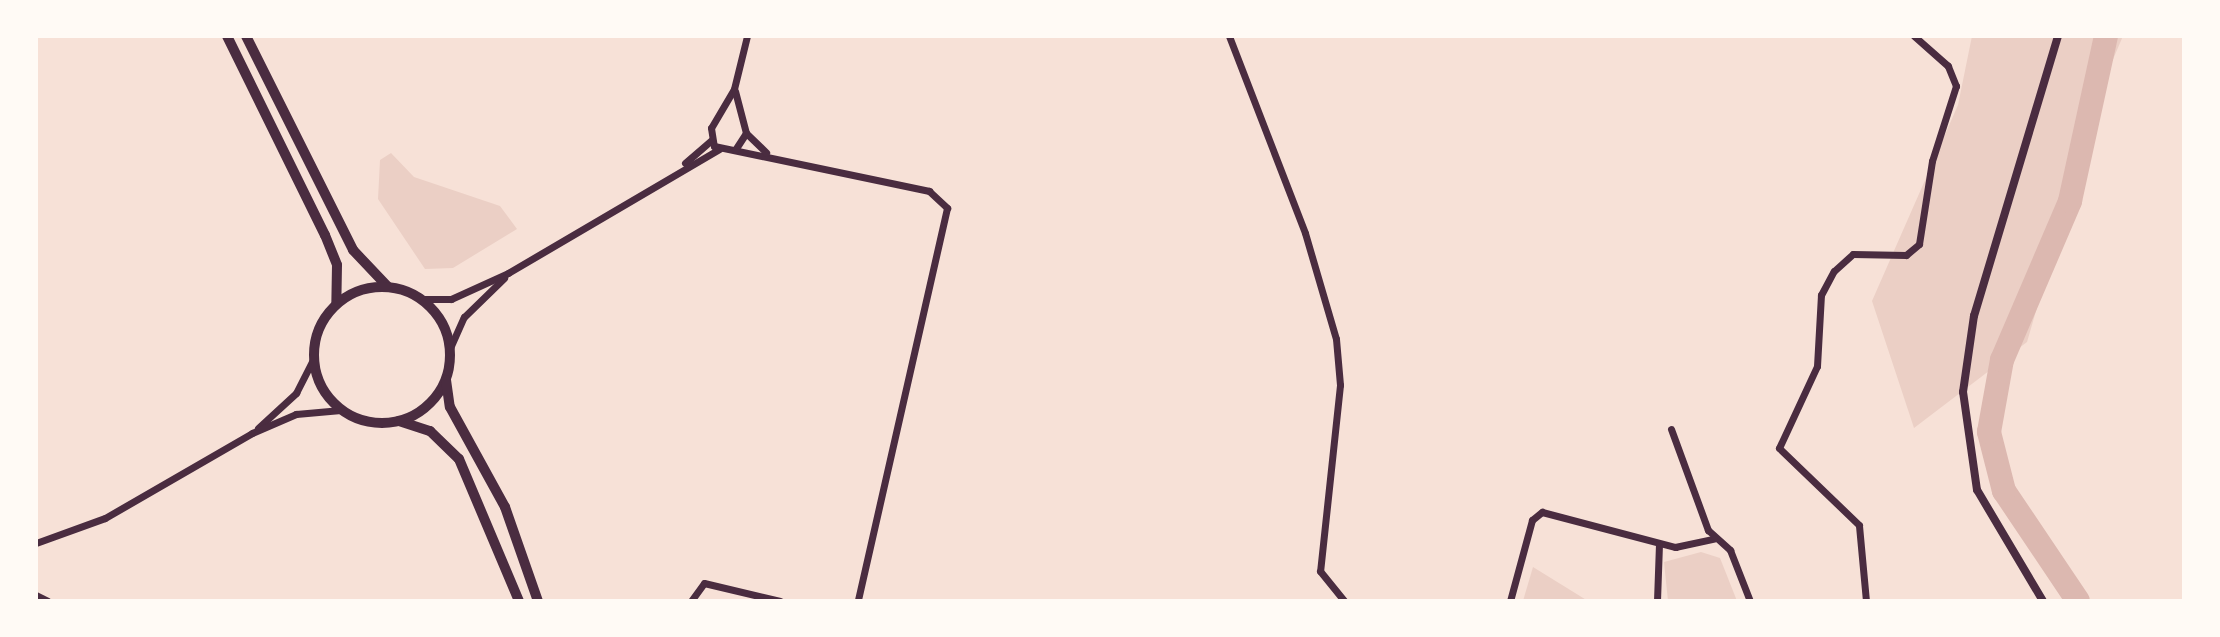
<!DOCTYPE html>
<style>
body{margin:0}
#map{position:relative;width:2220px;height:637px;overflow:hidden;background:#f7e1d7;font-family:"Source Sans 3",sans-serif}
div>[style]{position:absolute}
.green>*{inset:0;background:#ebcfc5}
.river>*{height:24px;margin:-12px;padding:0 12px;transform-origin:12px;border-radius:12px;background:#dcb8b0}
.minor>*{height:7px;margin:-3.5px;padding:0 3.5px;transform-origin:3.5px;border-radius:3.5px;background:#4a2c40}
.tertiary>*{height:8px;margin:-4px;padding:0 4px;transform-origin:4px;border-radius:4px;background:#4a2c40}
.primary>*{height:10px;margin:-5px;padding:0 5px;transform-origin:5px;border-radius:5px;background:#4a2c40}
.primary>.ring{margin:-5px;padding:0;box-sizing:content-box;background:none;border:10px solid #4a2c40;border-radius:50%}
span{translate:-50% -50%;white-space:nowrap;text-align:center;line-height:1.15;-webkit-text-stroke:7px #fffaf5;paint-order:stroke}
.frame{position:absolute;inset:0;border:38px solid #fffaf5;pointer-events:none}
</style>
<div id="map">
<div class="green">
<i style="clip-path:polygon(1972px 36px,2123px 36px,2102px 85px,2027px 342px,1914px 428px,1872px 301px,1958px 105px)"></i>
<i style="clip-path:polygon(391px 153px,414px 177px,500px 206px,517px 229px,453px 268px,425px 269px,378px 199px,380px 160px)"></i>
<i style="clip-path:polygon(1701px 552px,1720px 558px,1737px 601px,1668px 601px,1664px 562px)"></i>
<i style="clip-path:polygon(1533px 567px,1588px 601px,1523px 601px)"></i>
</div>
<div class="river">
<i style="left:2078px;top:601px;width:133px;rotate:-123.9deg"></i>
<i style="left:2004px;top:491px;width:61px;rotate:-104.3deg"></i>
<i style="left:1989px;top:432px;width:73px;rotate:-79.8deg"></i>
<i style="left:2002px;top:360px;width:173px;rotate:-66.8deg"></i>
<i style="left:2070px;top:201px;width:169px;rotate:-77.7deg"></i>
</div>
<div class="minor">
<i style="left:747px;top:36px;width:55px;rotate:103.8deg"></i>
<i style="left:734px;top:89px;width:45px;rotate:120.5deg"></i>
<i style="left:711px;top:128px;width:18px;rotate:81deg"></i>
<i style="left:714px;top:146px;width:220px;rotate:11.8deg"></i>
<i style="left:929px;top:191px;width:25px;rotate:43deg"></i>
<i style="left:947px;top:208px;width:403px;rotate:102.8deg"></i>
<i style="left:1229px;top:36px;width:211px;rotate:68.9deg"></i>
<i style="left:1305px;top:233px;width:110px;rotate:73.7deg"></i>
<i style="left:1336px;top:339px;width:46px;rotate:85deg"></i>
<i style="left:1340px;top:385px;width:187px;rotate:96.1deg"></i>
<i style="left:1320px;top:571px;width:38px;rotate:51deg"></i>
<i style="left:735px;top:91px;width:43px;rotate:75.3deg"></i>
<i style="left:746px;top:133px;width:20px;rotate:123deg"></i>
<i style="left:746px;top:133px;width:28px;rotate:44deg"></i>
<i style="left:685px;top:163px;width:35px;rotate:-41deg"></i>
<i style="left:422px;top:299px;width:29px"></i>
<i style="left:451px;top:299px;width:63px;rotate:-24.5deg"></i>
<i style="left:508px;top:273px;width:245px;rotate:-30.4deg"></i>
<i style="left:450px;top:348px;width:34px;rotate:-66deg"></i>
<i style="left:464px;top:317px;width:56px;rotate:-44.3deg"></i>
<i style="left:258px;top:428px;width:52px;rotate:-42.6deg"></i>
<i style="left:296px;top:393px;width:38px;rotate:-63deg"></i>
<i style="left:1671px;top:429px;width:108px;rotate:69.9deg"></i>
<i style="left:1708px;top:530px;width:30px;rotate:42deg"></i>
<i style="left:1730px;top:550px;width:55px;rotate:68.6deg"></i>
<i style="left:36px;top:543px;width:73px;rotate:-19.9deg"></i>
<i style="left:105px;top:518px;width:170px;rotate:-30deg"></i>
<i style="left:252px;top:433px;width:48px;rotate:-23.4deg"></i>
<i style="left:296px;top:414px;width:45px;rotate:-5.1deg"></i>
<i style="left:36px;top:595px;width:13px;rotate:27deg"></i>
<i style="left:691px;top:601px;width:22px;rotate:-54deg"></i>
<i style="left:704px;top:583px;width:78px;rotate:13.3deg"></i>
<i style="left:1510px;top:601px;width:84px;rotate:-74.8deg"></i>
<i style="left:1532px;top:520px;width:13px;rotate:-39deg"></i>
<i style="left:1542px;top:512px;width:138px;rotate:14.7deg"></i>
<i style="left:1675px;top:547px;width:40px;rotate:-12deg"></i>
<i style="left:1657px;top:601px;width:57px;rotate:-88deg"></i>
<i style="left:1866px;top:601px;width:76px;rotate:-95.3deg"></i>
<i style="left:1859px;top:525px;width:111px;rotate:-136.1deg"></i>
<i style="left:1779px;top:448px;width:90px;rotate:-65.1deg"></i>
<i style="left:1817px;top:366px;width:71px;rotate:-86.8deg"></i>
<i style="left:1821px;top:295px;width:27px;rotate:-62deg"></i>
<i style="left:1834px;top:271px;width:25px;rotate:-42deg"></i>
<i style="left:1853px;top:254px;width:53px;rotate:1.1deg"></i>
<i style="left:1906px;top:255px;width:17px;rotate:-40deg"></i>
<i style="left:1919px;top:244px;width:84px;rotate:-81.1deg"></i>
<i style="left:1932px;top:161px;width:79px;rotate:-72.3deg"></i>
<i style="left:1956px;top:86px;width:22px;rotate:-112deg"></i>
<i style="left:1948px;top:66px;width:45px;rotate:-138.6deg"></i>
</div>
<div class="tertiary">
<i style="left:2043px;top:601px;width:129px;rotate:-120.7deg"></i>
<i style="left:1977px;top:490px;width:99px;rotate:-98.1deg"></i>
<i style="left:1963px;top:392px;width:77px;rotate:-81.8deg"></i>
<i style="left:1974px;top:316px;width:292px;rotate:-73.3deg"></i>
</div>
<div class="primary">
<i style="left:227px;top:36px;width:222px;rotate:63.8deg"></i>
<i style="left:325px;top:235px;width:32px;rotate:68deg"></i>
<i style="left:337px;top:265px;width:39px;rotate:91deg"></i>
<i style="left:246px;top:36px;width:239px;rotate:63.4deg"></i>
<i style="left:353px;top:250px;width:51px;rotate:46.6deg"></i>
<i class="ring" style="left:314px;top:287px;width:126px;height:126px"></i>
<i style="left:446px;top:380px;width:27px;rotate:82deg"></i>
<i style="left:450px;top:407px;width:114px;rotate:61.2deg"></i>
<i style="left:505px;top:507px;width:100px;rotate:70.7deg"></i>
<i style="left:399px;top:421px;width:33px;rotate:18deg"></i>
<i style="left:430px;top:431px;width:40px;rotate:44deg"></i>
<i style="left:459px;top:459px;width:154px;rotate:67.1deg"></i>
</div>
<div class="frame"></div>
</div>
